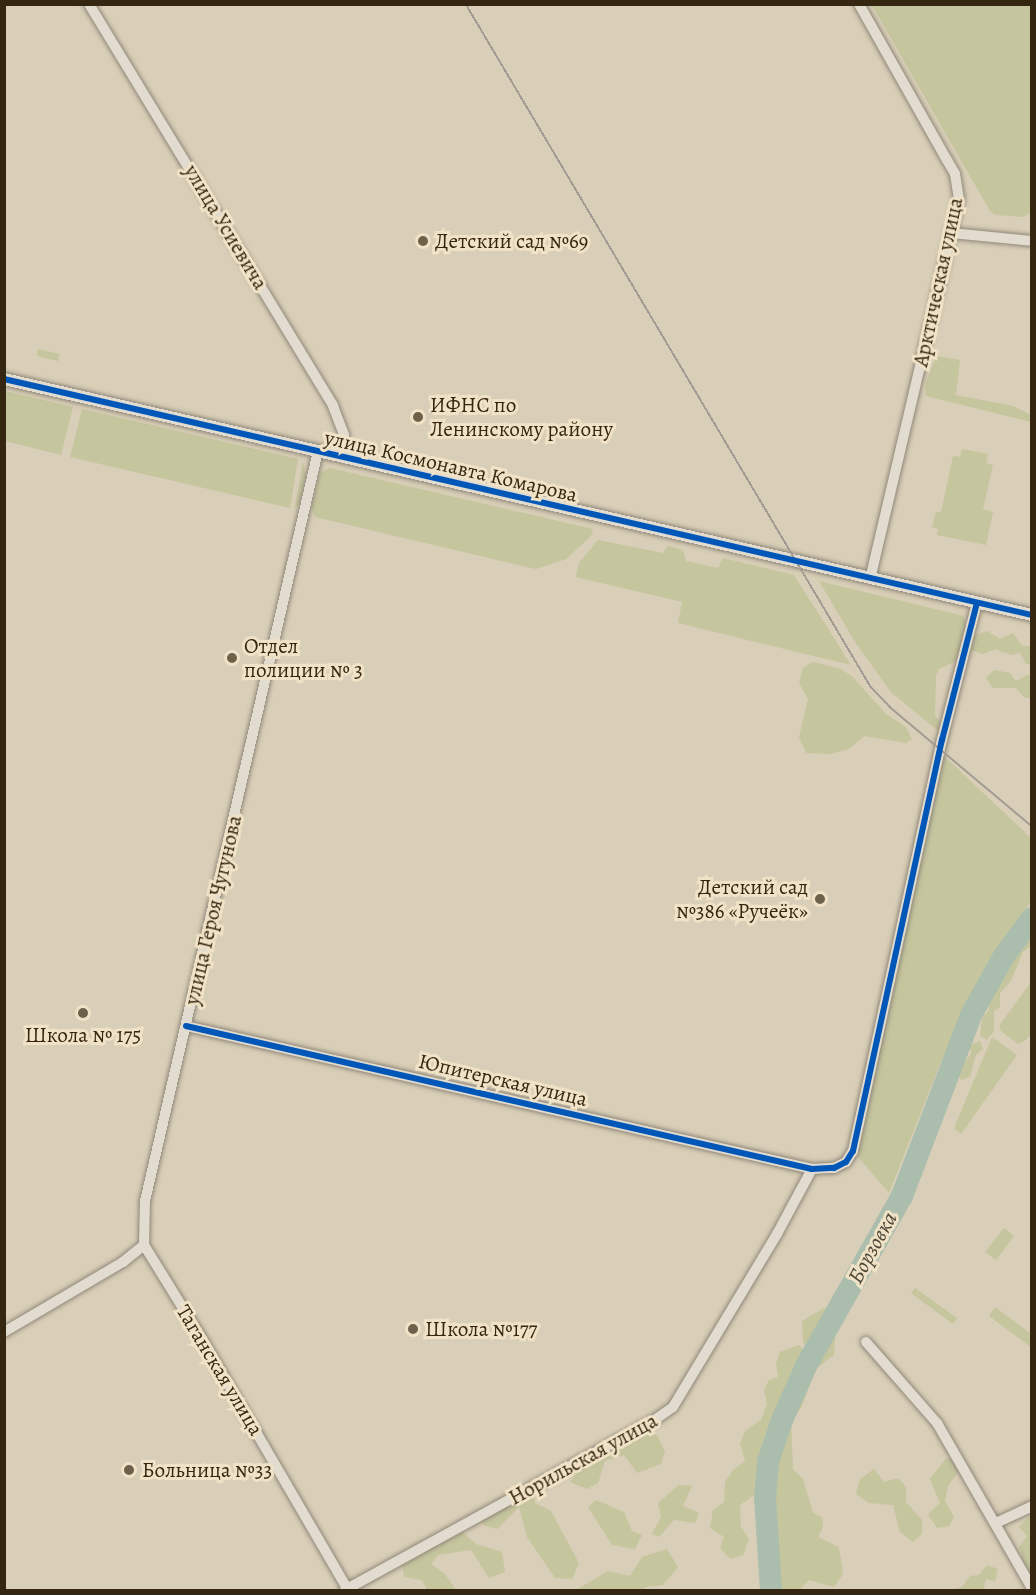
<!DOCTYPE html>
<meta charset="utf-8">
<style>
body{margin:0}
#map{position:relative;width:1036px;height:1595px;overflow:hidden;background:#d9ceb7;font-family:Alegreya,serif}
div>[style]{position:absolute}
.green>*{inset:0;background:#c5c59e}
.river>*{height:22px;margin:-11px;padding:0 11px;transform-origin:11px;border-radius:11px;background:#abbeae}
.roads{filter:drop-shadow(0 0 2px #908879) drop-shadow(0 0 2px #908879)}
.minor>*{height:10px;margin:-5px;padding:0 5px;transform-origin:5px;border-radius:5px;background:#e1dbd0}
.tertiary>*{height:12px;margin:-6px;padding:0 6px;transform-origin:6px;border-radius:6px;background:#e1dbd0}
.tram>*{height:1.5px;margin:-0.75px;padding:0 0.75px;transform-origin:0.75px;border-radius:0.75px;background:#a29c92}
.cycleway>*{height:6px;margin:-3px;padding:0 3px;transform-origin:3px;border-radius:3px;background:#0057b8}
.dots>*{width:16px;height:16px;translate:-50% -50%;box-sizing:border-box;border:3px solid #f0e2c6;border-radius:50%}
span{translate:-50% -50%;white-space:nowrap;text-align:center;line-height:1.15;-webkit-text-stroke:6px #f0e2c6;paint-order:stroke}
.street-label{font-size:21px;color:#352612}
.poi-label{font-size:21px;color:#352612}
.left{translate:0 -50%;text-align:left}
.right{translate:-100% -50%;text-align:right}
.water-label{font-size:22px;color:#4e4a38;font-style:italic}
.frame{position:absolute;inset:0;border:6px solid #352612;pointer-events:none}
</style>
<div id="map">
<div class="green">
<i style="clip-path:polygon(872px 5px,1031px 5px,1031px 212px,1024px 217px,996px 215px,990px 211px)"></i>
<i style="clip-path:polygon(38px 349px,60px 354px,58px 361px,37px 356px)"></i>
<i style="clip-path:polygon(936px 356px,960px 360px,956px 395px,1013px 406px,1031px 415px,1031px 422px,926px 396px,925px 385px)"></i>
<i style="clip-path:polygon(5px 391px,73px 407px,61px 455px,5px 441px)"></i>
<i style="clip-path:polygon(82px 409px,298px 459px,290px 508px,70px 457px)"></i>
<i style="clip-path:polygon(962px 449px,988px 454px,986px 463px,993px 465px,983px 509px,993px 512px,986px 545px,937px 535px,938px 529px,932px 527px,936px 512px,941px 512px,953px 456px,960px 457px)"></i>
<i style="clip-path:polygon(303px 462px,306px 475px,299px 506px,295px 507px)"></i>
<i style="clip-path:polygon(330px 468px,593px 529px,591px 536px,566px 559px,536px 569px,315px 517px,311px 508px,320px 473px)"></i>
<i style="clip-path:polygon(598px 540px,663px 553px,668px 546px,683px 550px,686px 561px,718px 568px,723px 558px,794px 575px,851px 665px,678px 623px,682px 602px,576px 577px,579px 563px)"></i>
<i style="clip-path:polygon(819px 581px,964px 616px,966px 628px,956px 661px,939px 669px,936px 675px,935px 716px,940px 722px,938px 731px,891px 692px,855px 642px)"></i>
<i style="clip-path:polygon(987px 631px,1000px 639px,1013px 633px,1022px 646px,1031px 646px,1031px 665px,1026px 664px,1020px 653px,1011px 655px,995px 649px,983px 654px,970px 650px,973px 636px)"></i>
<i style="clip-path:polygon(813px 662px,841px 669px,853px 677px,885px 713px,906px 727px,912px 739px,906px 743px,864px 736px,849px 749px,831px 754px,806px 753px,799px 737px,808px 699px,799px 683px,803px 668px)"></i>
<i style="clip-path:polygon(994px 670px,1010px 673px,1016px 681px,1027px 675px,1031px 676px,1031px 699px,1024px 697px,1016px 688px,993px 688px,986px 678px)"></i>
<i style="clip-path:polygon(943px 755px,1031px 838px,1031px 901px,997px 951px,960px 1021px,940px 1064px,889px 1193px,853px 1151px)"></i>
<i style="clip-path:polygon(1031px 928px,1031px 946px,1023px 952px,1011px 981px,1000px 993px,1000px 1007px,994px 1011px,994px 1031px,987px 1040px,980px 1036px,982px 1018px,989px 1010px,987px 998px,997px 990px,997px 981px,1011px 958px,1020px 952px,1018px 946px)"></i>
<i style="clip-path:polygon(1031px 982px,1031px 1034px,1026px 1040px,1018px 1044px,1001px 1031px,999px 1026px)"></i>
<i style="clip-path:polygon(992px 1037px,1017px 1055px,961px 1134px,954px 1128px)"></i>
<i style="clip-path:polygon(980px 1041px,983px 1049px,976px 1055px,970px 1077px,961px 1080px,957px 1072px,971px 1054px,970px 1045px)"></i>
<i style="clip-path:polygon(1004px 1228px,1014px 1236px,996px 1260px,985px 1252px)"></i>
<i style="clip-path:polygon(915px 1288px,957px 1318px,953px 1324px,911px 1293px)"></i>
<i style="clip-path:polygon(995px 1307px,1031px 1334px,1031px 1347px,989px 1316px)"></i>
<i style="clip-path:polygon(824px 1308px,836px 1322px,834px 1355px,816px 1369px,801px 1408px,791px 1420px,793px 1469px,803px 1479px,813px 1513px,822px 1517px,823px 1527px,818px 1537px,839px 1547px,843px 1574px,834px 1587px,809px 1580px,799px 1590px,783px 1590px,777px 1579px,781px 1571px,772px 1558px,771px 1529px,774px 1520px,769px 1497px,773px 1457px,779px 1447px,784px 1420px,799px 1394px,803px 1376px,813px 1359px,803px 1342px,802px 1321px)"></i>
<i style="clip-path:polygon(799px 1345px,808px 1355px,796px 1382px,776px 1408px,769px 1426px,772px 1445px,759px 1474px,757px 1493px,740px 1505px,741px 1527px,749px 1539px,743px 1555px,730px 1559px,720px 1548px,724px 1537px,710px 1528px,713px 1510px,724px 1502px,725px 1482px,733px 1470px,745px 1461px,740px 1443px,746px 1430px,761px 1420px,767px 1404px,764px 1390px,769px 1380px,778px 1377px,776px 1363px,780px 1352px)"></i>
<i style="clip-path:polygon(645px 1429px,657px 1435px,665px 1452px,661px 1464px,637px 1473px,624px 1455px,605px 1461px,598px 1483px,587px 1489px,570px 1482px,587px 1460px)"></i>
<i style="clip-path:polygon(946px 1458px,957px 1461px,959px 1470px,948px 1486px,945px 1501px,954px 1517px,949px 1526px,937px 1528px,928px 1514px,940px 1503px,930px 1479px)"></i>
<i style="clip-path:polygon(874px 1469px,884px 1482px,898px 1478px,906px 1487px,906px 1502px,922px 1520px,922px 1534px,913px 1542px,900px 1532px,893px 1505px,869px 1503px,856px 1494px,860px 1479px)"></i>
<i style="clip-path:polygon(679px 1485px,692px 1486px,683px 1506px,699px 1513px,695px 1523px,674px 1520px,659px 1537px,652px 1534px,661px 1517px,658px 1503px)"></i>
<i style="clip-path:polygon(534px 1491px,535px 1503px,551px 1511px,579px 1563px,572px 1579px,555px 1578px,527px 1537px,519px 1507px,497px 1529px,483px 1525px,484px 1511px)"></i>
<i style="clip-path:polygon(596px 1500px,624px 1512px,632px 1531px,642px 1535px,635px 1549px,612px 1545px,588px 1507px)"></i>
<i style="clip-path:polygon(1031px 1515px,1031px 1577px,1028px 1575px,1019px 1547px,1027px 1536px,1019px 1527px)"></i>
<i style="clip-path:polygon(461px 1531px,476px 1544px,502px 1552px,505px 1572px,489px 1578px,471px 1550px,438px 1555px,431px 1564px,445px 1574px,456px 1590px,427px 1590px,422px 1580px,404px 1577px,402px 1564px)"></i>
<i style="clip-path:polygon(667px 1549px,678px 1567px,663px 1585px,646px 1587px,643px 1590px,576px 1590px,608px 1571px,630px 1576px,642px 1557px)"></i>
<i style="clip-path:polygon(987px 1565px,998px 1569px,995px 1581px,986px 1579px,984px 1588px,987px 1590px,949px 1590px,962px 1587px,970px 1576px,979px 1575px)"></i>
</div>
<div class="river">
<i style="left:771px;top:1590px;width:92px;rotate:-93.7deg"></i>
<i style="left:765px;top:1498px;width:36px;rotate:-85deg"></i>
<i style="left:768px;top:1462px;width:44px;rotate:-71.6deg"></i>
<i style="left:782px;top:1420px;width:61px;rotate:-65.9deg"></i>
<i style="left:807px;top:1364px;width:193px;rotate:-60.5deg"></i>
<i style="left:902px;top:1196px;width:194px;rotate:-69.1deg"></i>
<i style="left:971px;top:1015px;width:68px;rotate:-60.8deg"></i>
<i style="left:1004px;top:956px;width:47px;rotate:-53.6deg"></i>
</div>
<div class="roads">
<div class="minor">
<i style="left:89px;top:4px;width:470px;rotate:58.7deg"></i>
<i style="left:333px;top:406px;width:31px;rotate:69deg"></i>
<i style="left:344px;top:435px;width:21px;rotate:95deg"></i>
<i style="left:859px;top:4px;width:179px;rotate:60.6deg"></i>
<i style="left:947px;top:160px;width:16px;rotate:60deg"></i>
<i style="left:955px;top:174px;width:26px;rotate:81deg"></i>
<i style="left:959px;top:200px;width:389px;rotate:103.2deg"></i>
<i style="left:951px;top:233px;width:81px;rotate:5.6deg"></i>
<i style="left:186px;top:1026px;width:642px;rotate:12.87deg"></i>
<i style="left:812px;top:1169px;width:22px;rotate:-3deg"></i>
<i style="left:834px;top:1168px;width:13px;rotate:-27deg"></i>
<i style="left:846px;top:1162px;width:13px;rotate:-58deg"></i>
<i style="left:853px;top:1151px;width:421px;rotate:-77.8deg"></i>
<i style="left:942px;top:740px;width:141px;rotate:-75.7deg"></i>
<i style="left:144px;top:1245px;width:110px;rotate:58.3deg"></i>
<i style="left:202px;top:1339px;width:290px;rotate:59.8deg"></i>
<i style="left:4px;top:1332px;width:138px;rotate:-30.5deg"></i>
<i style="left:123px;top:1262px;width:27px;rotate:-39deg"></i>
<i style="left:144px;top:1245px;width:44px;rotate:-88.7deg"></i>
<i style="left:145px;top:1201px;width:770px;rotate:-77.01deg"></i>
<i style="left:866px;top:1342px;width:108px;rotate:48.8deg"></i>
<i style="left:937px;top:1423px;width:190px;rotate:60.1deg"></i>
<i style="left:996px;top:1523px;width:40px;rotate:-25deg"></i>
<i style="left:345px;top:1590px;width:351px;rotate:-28.8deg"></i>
<i style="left:653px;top:1421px;width:24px;rotate:-35deg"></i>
<i style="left:673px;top:1407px;width:202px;rotate:-59deg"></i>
<i style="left:777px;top:1234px;width:74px;rotate:-61.7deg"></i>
</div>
<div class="tertiary">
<i style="left:4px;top:379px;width:1055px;rotate:12.93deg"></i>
</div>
</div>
<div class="tram">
<i style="left:466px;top:4px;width:794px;rotate:59.33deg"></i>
<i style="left:871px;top:687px;width:28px;rotate:46deg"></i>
<i style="left:890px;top:707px;width:185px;rotate:40deg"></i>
</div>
<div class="cycleway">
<i style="left:4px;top:379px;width:1055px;rotate:12.93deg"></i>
<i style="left:186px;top:1026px;width:642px;rotate:12.87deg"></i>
<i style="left:812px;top:1169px;width:22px;rotate:-3deg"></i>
<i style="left:834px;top:1168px;width:13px;rotate:-27deg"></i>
<i style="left:846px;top:1162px;width:13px;rotate:-58deg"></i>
<i style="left:853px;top:1151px;width:421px;rotate:-77.8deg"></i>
<i style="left:942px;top:740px;width:141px;rotate:-75.7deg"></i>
</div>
<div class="dots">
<i style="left:423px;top:241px;background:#6e614c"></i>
<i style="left:418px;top:417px;background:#6e614c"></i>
<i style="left:232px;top:658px;background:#6e614c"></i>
<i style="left:820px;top:899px;background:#6e614c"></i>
<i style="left:83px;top:1013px;background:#6e614c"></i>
<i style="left:413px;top:1329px;background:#6e614c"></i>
<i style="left:129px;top:1470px;background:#6e614c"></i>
</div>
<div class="street-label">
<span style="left:226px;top:227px;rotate:59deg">улица Усиевича</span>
<span style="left:938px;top:282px;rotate:-78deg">Арктическая улица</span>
<span style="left:451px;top:466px;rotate:13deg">улица Космонавта Комарова</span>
<span style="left:213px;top:910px;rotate:-77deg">улица Героя Чугунова</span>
<span style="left:503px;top:1080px;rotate:13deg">Юпитерская улица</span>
<span style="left:220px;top:1370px;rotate:59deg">Таганская улица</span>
<span style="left:583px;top:1459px;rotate:-29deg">Норильская улица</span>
</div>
<div class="poi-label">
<span class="left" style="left:435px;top:241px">Детский сад №69</span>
<span class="left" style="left:430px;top:417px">ИФНС по<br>Ленинскому району</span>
<span class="left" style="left:244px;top:658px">Отдел<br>полиции № 3</span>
<span class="right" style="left:808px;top:899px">Детский сад<br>№386 «Ручеёк»</span>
<span style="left:83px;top:1035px">Школа № 175</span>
<span class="left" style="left:425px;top:1329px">Школа №177</span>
<span class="left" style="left:142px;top:1470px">Больница №33</span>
</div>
<div class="water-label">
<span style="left:873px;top:1248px;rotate:-61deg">Борзовка</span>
</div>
<div class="frame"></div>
</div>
